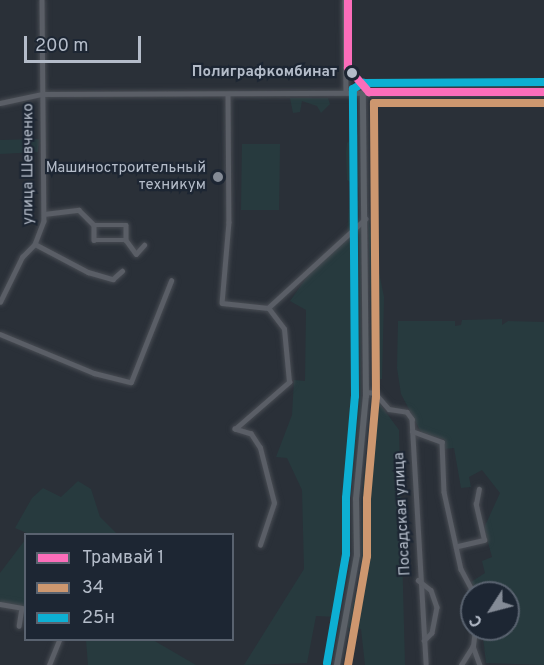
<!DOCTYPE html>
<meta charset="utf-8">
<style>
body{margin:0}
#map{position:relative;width:544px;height:665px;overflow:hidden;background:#2a3038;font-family:Overpass,sans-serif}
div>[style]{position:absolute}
.green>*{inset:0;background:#273a3e}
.roads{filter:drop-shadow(0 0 2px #484c53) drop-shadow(0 0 2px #484c53)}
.minor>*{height:4.5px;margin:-2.25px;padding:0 2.25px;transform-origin:2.25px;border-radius:2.25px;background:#5a5e66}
.major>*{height:6px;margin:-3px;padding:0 3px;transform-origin:3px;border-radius:3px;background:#5c6168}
.bus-1>*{height:8px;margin:-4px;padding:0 4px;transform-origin:4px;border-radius:4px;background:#cd976f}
.bus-2>*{height:8px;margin:-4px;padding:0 4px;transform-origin:4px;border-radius:4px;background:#0dafd3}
.tram-1>*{height:8px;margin:-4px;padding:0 4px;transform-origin:4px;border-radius:4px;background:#fb6dba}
.dots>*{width:16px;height:16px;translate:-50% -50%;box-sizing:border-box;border:3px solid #1d2633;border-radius:50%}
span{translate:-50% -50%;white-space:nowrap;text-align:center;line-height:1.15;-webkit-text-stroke:4.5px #1d2633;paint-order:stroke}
.stop-label{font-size:15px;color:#b4bcc9;font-weight:700}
.right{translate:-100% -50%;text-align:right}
.street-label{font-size:15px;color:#b4bcc9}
.poi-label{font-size:15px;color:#b4bcc9}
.legend{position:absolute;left:24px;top:533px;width:210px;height:108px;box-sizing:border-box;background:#1d2633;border:2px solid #59626f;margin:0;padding:8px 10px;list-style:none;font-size:18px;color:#b4bcc9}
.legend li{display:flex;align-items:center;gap:12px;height:30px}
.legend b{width:30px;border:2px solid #59626f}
.north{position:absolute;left:460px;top:581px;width:60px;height:60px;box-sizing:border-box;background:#1d2633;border:2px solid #59626f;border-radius:50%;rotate:234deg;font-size:16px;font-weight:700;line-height:24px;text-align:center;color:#b4bcc9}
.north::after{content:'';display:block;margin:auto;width:21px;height:27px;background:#848b96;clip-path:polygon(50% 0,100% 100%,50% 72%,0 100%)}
.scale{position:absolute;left:24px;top:36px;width:117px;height:27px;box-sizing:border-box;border:3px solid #b4bcc9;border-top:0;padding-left:8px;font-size:18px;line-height:21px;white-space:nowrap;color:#b4bcc9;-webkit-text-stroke:4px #1d2633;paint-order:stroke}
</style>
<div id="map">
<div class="green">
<i style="clip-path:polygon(290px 98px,328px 98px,330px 104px,321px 113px,317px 106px,302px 101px,300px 112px,293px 113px)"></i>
<i style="clip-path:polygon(357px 134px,358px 135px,359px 188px,347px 180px,346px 153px,347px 143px)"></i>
<i style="clip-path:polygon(39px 139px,38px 152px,0 154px,0 140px)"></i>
<i style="clip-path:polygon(242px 144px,280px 144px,279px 210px,241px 210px)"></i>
<i style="clip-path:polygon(350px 194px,359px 201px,357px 222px,347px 233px)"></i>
<i style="clip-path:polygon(368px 218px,384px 297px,382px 379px,373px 379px)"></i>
<i style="clip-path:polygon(361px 227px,361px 406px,348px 512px,348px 567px,337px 617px,316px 616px,307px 663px,244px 665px,304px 569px,302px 490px,287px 458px,276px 457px,292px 415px,294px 380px,305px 381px,306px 310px,290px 301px,316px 264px)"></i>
<i style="clip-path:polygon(502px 319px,502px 325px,508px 321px,544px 322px,544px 665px,486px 663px,482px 629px,508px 629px,508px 593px,478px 593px,471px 582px,485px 573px,482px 561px,492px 557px,484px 528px,500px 493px,482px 470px,469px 477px,471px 487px,461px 488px,454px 448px,444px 449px,444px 439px,422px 434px,401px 394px,397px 368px,398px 321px,455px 321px,455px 326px,461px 325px,462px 320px)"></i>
<i style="clip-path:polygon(373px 402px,380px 404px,399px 430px,405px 665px,365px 665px,361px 629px,345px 627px,361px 577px,363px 485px)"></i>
<i style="clip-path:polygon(78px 481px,91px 489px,100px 517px,117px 534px,29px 534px,15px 528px,32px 498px,43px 488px,61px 497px)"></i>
<i style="clip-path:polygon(25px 540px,25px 609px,0 606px,0 573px)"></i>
<i style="clip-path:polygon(86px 640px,153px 640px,196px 665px,88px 665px)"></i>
</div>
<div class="roads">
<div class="minor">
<i style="left:42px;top:0;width:221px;rotate:89.5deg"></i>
<i style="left:44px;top:221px;width:25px;rotate:111deg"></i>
<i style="left:35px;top:244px;width:60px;rotate:27.8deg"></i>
<i style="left:88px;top:272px;width:26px;rotate:16deg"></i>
<i style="left:113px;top:279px;width:12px;rotate:-42deg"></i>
<i style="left:345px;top:0;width:92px;rotate:89.4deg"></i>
<i style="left:228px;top:94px;width:128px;rotate:89.6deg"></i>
<i style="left:229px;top:222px;width:81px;rotate:94.9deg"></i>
<i style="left:222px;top:303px;width:46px;rotate:6.2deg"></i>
<i style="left:0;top:103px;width:43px;rotate:-12.1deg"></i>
<i style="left:42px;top:94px;width:321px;rotate:-0.2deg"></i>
<i style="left:44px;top:214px;width:35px;rotate:-7deg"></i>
<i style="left:79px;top:210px;width:21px;rotate:45deg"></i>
<i style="left:94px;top:225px;width:15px;rotate:90deg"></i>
<i style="left:94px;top:240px;width:32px"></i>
<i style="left:126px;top:240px;width:17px;rotate:54deg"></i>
<i style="left:136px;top:254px;width:12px;rotate:-48deg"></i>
<i style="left:94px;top:225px;width:32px"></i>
<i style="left:126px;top:225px;width:15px;rotate:90deg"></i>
<i style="left:0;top:302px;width:50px;rotate:-63.9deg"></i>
<i style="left:22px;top:257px;width:18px;rotate:-45deg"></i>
<i style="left:268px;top:308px;width:132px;rotate:-42.5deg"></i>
<i style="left:0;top:334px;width:102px;rotate:22.5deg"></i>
<i style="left:94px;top:373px;width:38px;rotate:14deg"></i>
<i style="left:131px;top:382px;width:109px;rotate:-68.4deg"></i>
<i style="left:367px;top:392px;width:8px;rotate:7deg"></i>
<i style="left:375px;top:393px;width:21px;rotate:49deg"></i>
<i style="left:389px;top:409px;width:18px;rotate:9deg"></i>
<i style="left:407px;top:412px;width:9px;rotate:54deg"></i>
<i style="left:412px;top:419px;width:245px;rotate:86.7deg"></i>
<i style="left:412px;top:431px;width:32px;rotate:20deg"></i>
<i style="left:442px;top:442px;width:50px;rotate:87.7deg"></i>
<i style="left:444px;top:492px;width:79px;rotate:77.6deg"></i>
<i style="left:461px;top:569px;width:27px;rotate:62deg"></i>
<i style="left:260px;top:545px;width:44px;rotate:-71.6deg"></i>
<i style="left:274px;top:503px;width:57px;rotate:-104.3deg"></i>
<i style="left:260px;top:448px;width:17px;rotate:-123deg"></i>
<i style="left:251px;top:434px;width:17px;rotate:-163deg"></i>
<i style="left:235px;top:429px;width:72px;rotate:-41deg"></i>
<i style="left:289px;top:382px;width:53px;rotate:-95.4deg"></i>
<i style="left:284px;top:329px;width:26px;rotate:-127deg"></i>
<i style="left:458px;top:546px;width:27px;rotate:-13deg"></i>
<i style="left:484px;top:540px;width:37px;rotate:-103deg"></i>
<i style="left:476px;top:504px;width:15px;rotate:-79deg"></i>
<i style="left:418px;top:580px;width:16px;rotate:38deg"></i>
<i style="left:431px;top:590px;width:18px;rotate:71deg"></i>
<i style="left:437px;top:607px;width:26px;rotate:101deg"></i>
<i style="left:432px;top:633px;width:11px;rotate:135deg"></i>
<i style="left:0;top:604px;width:22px;rotate:10deg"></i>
<i style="left:22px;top:608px;width:18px;rotate:99deg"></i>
<i style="left:473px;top:646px;width:20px;rotate:70deg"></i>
<i style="left:49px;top:665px;width:27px;rotate:-68deg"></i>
<i style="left:461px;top:665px;width:22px;rotate:-58deg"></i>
<i style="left:473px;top:646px;width:17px;rotate:-83deg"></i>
</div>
<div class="major">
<i style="left:337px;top:665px;width:112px;rotate:-79.7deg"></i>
<i style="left:357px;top:555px;width:56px;rotate:-91deg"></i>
<i style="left:356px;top:499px;width:103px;rotate:-84.5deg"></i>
<i style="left:366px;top:396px;width:303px;rotate:-90.6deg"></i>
<i style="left:363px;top:93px;width:181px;rotate:-0.3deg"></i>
</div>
</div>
<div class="bus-1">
<i style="left:348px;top:665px;width:111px;rotate:-80.1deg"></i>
<i style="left:367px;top:556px;width:57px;rotate:-90deg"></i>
<i style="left:367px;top:499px;width:102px;rotate:-85deg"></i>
<i style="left:376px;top:397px;width:294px;rotate:-90.4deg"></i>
<i style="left:374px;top:103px;width:170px"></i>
</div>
<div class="bus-2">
<i style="left:327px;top:663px;width:111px;rotate:-80.1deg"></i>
<i style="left:346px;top:554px;width:56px;rotate:-90deg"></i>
<i style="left:346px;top:498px;width:102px;rotate:-85deg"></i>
<i style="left:355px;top:396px;width:307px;rotate:-90.4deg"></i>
<i style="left:353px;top:89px;width:12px;rotate:-31deg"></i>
<i style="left:363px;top:83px;width:181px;rotate:-0.3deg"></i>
</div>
<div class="tram-1">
<i style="left:348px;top:0;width:68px;rotate:90deg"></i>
<i style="left:348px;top:68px;width:32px;rotate:49deg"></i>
<i style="left:369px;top:92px;width:175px"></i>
</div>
<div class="dots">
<i style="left:352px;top:73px;background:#b4bcc9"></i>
<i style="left:218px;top:177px;background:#848b96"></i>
</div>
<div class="stop-label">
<span class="right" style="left:337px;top:73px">Полиграфкомбинат</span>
</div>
<div class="street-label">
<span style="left:29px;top:164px;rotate:-90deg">улица Шевченко</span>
<span style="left:403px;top:514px;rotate:-93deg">Посадская улица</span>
</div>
<div class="poi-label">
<span class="right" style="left:206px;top:177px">Машиностроительный<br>техникум</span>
</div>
<ul class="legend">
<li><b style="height:8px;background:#fb6dba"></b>Трамвай 1</li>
<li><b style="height:8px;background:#cd976f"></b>34</li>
<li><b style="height:8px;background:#0dafd3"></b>25н</li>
</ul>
<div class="north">С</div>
<div class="scale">200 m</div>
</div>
